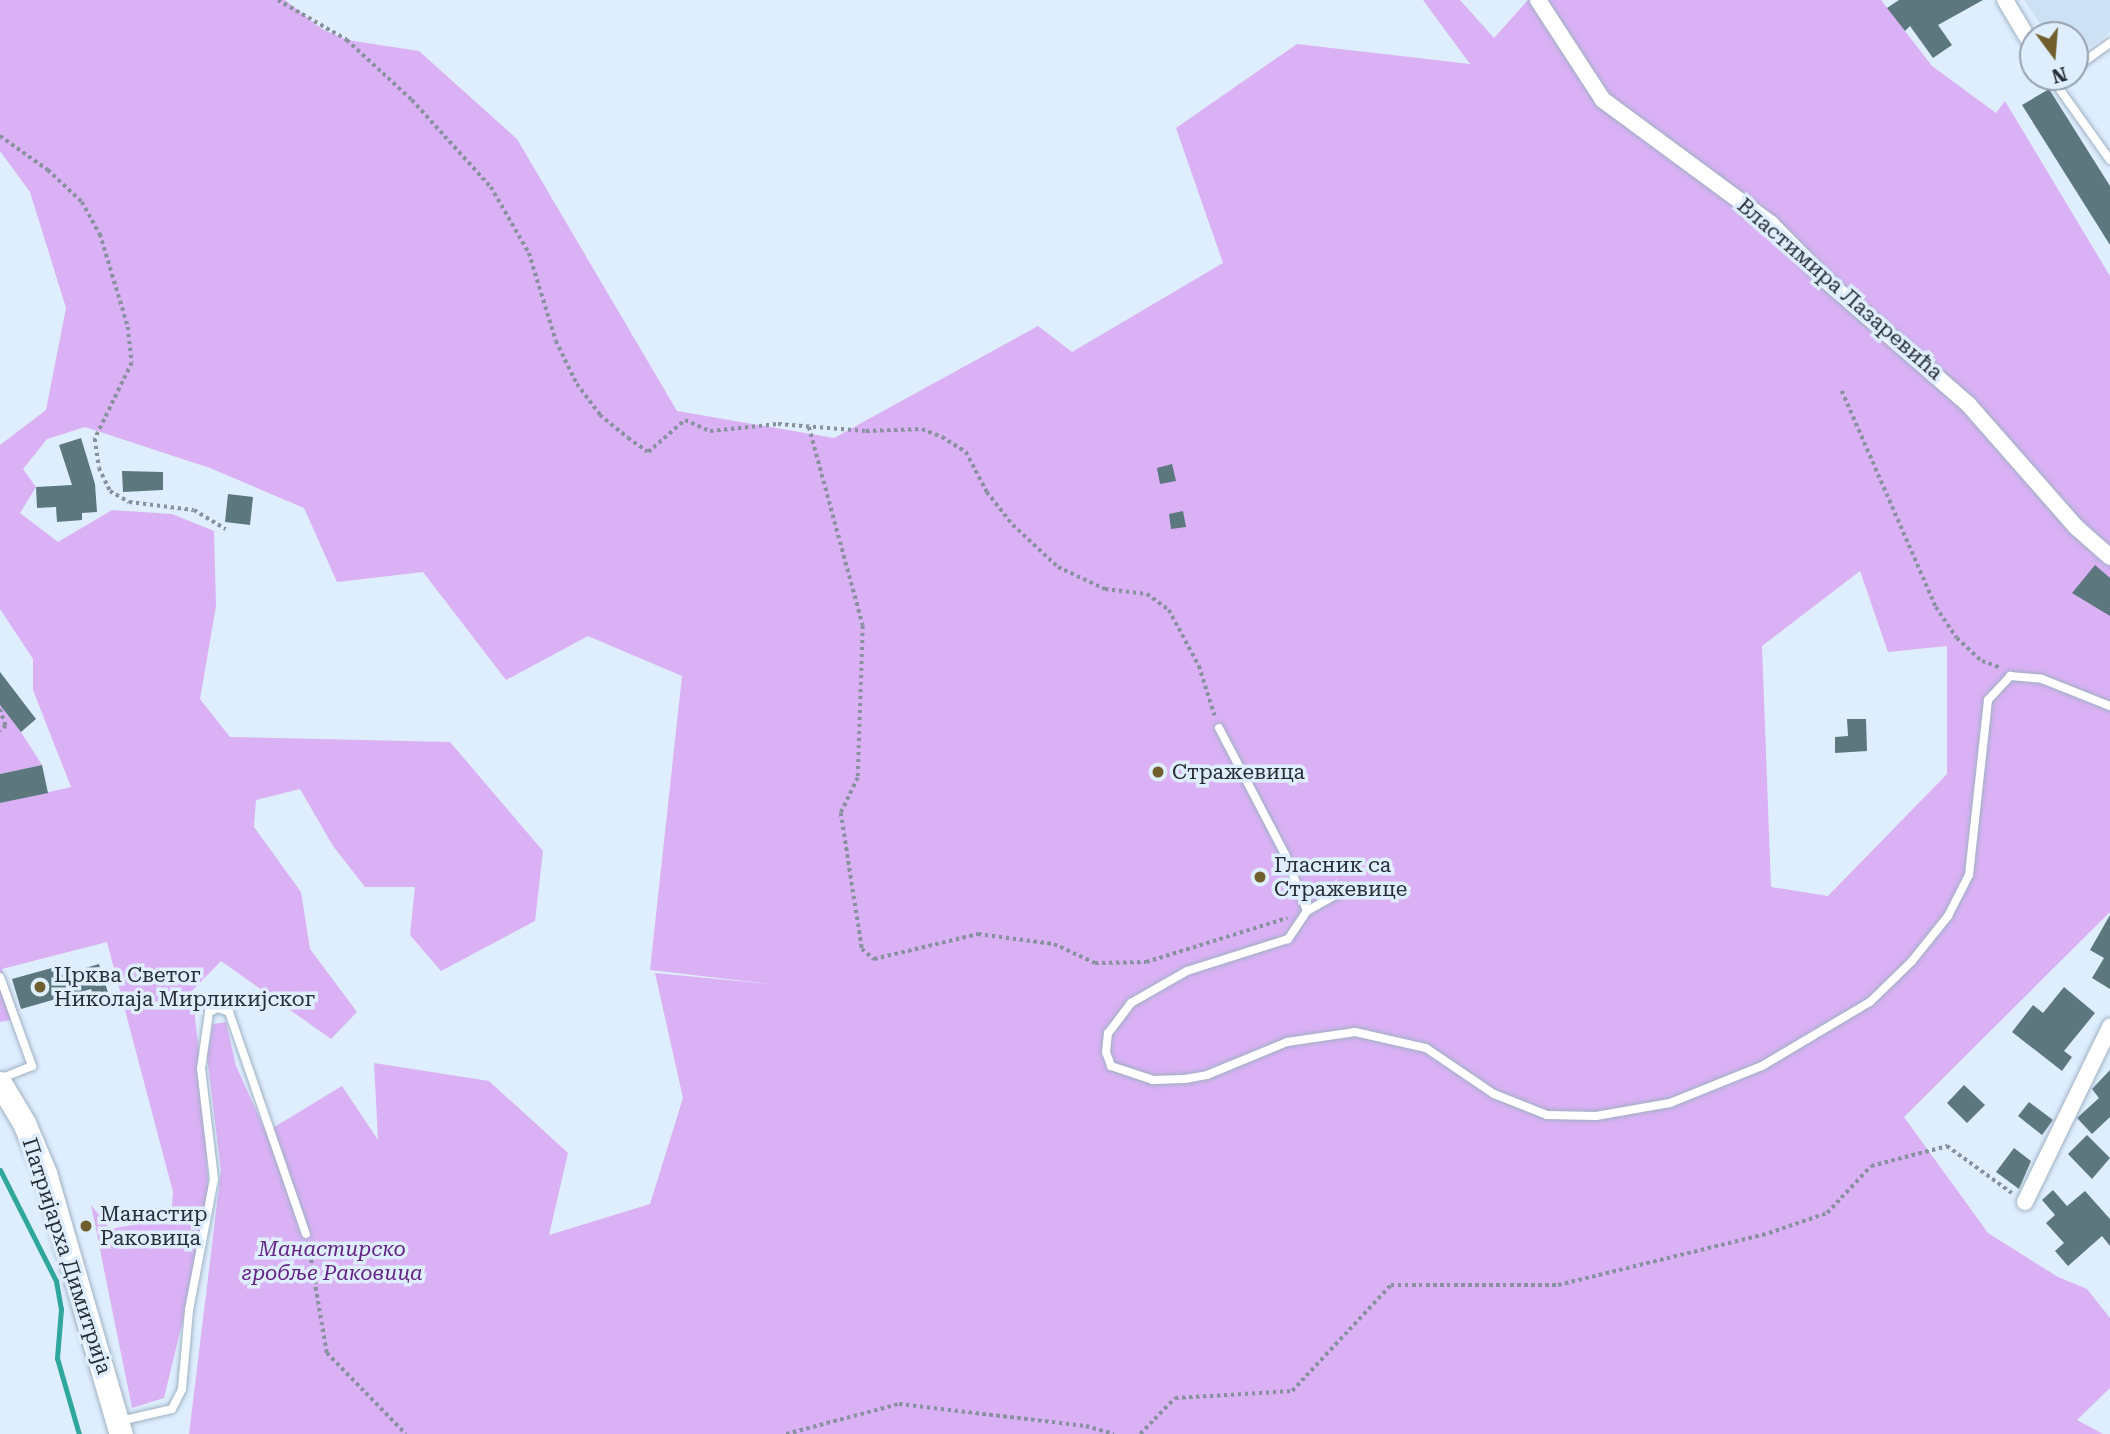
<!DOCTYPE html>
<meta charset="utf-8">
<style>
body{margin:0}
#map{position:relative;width:2110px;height:1434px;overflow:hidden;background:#dfeefe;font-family:"Roboto Serif",serif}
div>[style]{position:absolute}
.built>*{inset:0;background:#cde1f4}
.green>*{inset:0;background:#dab1f5}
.stream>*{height:5px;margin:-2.5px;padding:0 2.5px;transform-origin:2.5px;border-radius:2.5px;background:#30a79c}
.building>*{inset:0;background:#5c777e}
.path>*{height:3.5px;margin-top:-1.75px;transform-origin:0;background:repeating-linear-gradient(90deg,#87929e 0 3.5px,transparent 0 7px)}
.roads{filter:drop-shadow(0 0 2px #9eb1c3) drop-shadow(0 0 2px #9eb1c3)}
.service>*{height:8px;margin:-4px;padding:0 4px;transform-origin:4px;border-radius:4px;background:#fff}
.minor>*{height:16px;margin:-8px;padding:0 8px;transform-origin:8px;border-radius:8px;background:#fff}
.secondary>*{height:23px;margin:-11.5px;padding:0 11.5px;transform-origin:11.5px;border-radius:11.5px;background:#fff}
.dots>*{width:19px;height:19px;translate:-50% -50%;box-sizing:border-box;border:4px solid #dfeefe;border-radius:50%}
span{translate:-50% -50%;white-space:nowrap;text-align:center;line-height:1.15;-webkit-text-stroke:7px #dfeefe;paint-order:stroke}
.street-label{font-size:21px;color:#272e36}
.poi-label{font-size:21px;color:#272e36}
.left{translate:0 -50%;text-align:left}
.park-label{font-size:21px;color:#642385;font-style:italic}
.north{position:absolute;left:2019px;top:21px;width:70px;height:70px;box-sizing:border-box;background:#dfeefe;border:2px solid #95a1ae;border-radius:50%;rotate:164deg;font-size:19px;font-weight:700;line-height:28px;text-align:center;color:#272e36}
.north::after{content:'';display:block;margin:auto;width:24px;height:32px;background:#705f2d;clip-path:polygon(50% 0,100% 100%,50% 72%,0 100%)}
</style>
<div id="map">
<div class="built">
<i style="clip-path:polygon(2024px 0,2110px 0,2110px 32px,2075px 57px,2075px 35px,2048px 35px)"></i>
</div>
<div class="green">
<i style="clip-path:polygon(evenodd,0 0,285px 0,322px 29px,347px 40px,419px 51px,517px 139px,677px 411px,834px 438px,1038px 326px,1072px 352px,1223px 263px,1176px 128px,1297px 44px,1470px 64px,1423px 0,1460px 0,1494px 38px,1528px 0,1881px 0,1932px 66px,1996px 113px,2005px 101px,2110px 276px,2110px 912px,1904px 1117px,1988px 1233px,2058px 1277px,2087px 1289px,2110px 1318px,2110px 1388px,2077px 1420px,2103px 1434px,189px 1434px,221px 1171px,207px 1056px,213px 1024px,226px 1022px,236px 1066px,266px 1132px,342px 1086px,378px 1140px,374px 1063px,489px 1081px,568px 1153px,549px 1235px,650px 1204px,683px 1098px,655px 973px,770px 984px,650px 970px,682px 676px,588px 636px,506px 680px,423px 572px,337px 582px,304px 508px,210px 468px,85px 427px,47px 439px,23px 469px,36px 487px,20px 513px,58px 542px,112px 510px,172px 514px,214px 531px,216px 606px,200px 699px,230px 737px,450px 742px,543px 851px,535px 921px,441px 971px,410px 935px,415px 887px,365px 887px,333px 846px,300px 789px,256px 800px,254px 827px,301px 892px,310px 949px,357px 1012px,331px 1039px,221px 961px,192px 991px,205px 1105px,209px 1213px,164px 1398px,132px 1408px,91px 1205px,110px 1229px,171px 1218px,173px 1192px,107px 942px,2px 969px,16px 1019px,0 1022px,0 803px,71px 787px,33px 690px,33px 659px,0 609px,0 445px,46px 410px,66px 308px,30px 192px,0 151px,0 0,1860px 571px,1888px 652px,1947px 646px,1947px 774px,1828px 896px,1771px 887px,1762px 646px,1860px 571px)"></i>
<i style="clip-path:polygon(0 705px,21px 732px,42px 765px,0 774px)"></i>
</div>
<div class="stream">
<i style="left:0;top:1170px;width:124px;rotate:63.2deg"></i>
<i style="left:56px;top:1281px;width:28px;rotate:80deg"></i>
<i style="left:61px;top:1309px;width:49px;rotate:94.7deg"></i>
<i style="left:57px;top:1358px;width:79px;rotate:73.9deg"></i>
</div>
<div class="building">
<i style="clip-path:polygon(1899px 0,1983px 0,1938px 25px,1952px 45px,1933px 58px,1910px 26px,1905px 31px,1887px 8px)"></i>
<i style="clip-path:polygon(2049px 89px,2110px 186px,2110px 245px,2022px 105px)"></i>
<i style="clip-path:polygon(81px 438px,95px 484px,97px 512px,82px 513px,82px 520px,57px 522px,56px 507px,37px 508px,36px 487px,72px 485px,59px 445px)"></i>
<i style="clip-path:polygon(1172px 464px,1176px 481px,1160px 484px,1157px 468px)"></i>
<i style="clip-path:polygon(122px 471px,163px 472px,163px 490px,123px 492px)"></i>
<i style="clip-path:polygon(228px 494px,253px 497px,250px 525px,225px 522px)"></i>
<i style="clip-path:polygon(1183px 511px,1186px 527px,1171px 529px,1169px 514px)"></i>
<i style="clip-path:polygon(2095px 565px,2110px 578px,2110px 616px,2072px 593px)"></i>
<i style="clip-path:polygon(0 672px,36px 719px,21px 732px,0 705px)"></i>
<i style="clip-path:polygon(1847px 719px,1866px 719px,1867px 751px,1835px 753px,1835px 737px,1848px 736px)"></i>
<i style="clip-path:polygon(42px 765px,48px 793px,0 803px,0 774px)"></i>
<i style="clip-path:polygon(2110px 915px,2110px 989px,2092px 978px,2104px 958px,2090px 950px)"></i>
<i style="clip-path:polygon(99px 964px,109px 996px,95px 1000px,91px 989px,21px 1009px,12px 979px,59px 966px,61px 975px)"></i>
<i style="clip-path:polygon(2064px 987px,2095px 1013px,2064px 1051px,2072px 1057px,2062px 1071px,2012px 1032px,2033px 1005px,2043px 1013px)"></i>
<i style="clip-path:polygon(2110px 1070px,2110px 1117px,2092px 1134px,2077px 1118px,2099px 1098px,2092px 1089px)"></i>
<i style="clip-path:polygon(1964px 1085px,1985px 1105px,1967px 1123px,1947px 1103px)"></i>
<i style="clip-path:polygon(2029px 1102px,2053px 1120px,2042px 1135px,2018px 1116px)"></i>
<i style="clip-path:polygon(2087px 1135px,2110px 1158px,2092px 1179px,2068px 1154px)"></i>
<i style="clip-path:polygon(2014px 1148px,2031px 1161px,2019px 1189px,1996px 1172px)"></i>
<i style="clip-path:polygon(2053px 1190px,2067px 1206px,2085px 1191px,2110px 1219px,2110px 1246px,2102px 1236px,2068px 1266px,2055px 1251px,2064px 1243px,2046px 1223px,2055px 1215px,2042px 1200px)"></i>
</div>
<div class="path">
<i style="left:278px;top:0;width:80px;rotate:30.1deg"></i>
<i style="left:347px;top:40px;width:88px;rotate:42.7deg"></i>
<i style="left:412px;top:100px;width:118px;rotate:47.8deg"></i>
<i style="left:491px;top:187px;width:76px;rotate:60.1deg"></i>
<i style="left:529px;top:253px;width:92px;rotate:72.9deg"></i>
<i style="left:556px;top:341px;width:48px;rotate:64deg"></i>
<i style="left:577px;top:384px;width:39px;rotate:53deg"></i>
<i style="left:600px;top:415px;width:36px;rotate:39deg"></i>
<i style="left:628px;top:438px;width:24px;rotate:35deg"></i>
<i style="left:648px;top:452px;width:49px;rotate:-40.9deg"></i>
<i style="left:685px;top:420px;width:27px;rotate:24deg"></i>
<i style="left:710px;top:431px;width:68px;rotate:-5.9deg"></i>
<i style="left:778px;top:424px;width:88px;rotate:4.5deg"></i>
<i style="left:866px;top:431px;width:56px;rotate:-2deg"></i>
<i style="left:922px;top:429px;width:22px;rotate:22deg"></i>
<i style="left:942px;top:437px;width:28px;rotate:32deg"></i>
<i style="left:966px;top:452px;width:45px;rotate:62.3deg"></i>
<i style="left:987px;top:492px;width:42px;rotate:51.8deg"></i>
<i style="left:1013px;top:525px;width:62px;rotate:43deg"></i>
<i style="left:1058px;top:567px;width:52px;rotate:25.1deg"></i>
<i style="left:1105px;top:589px;width:42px;rotate:6.8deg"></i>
<i style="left:1147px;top:594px;width:27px;rotate:36deg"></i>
<i style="left:1169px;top:610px;width:64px;rotate:61.8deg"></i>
<i style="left:1199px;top:666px;width:52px;rotate:72.3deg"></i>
<i style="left:0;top:136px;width:59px;rotate:35.3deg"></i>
<i style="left:48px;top:170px;width:47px;rotate:43.3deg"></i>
<i style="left:82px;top:202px;width:37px;rotate:61deg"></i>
<i style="left:100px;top:234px;width:97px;rotate:73.2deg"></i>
<i style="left:128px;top:327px;width:36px;rotate:84deg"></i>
<i style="left:132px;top:363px;width:85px;rotate:116deg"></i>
<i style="left:95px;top:439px;width:29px;rotate:82deg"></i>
<i style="left:99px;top:468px;width:25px;rotate:64deg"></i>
<i style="left:110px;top:491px;width:22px;rotate:30deg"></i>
<i style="left:129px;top:502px;width:65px;rotate:7deg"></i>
<i style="left:194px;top:510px;width:37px;rotate:31deg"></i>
<i style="left:1842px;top:391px;width:236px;rotate:66.5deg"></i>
<i style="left:1936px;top:607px;width:37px;rotate:56deg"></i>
<i style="left:1957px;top:638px;width:34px;rotate:43deg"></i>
<i style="left:1982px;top:661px;width:20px;rotate:20deg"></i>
<i style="left:809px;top:427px;width:206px;rotate:74.8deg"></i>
<i style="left:863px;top:626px;width:152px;rotate:91.9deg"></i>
<i style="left:858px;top:778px;width:39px;rotate:116deg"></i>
<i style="left:841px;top:813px;width:138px;rotate:81.2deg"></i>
<i style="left:862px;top:949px;width:16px;rotate:40deg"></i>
<i style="left:874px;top:959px;width:107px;rotate:-13.5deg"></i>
<i style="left:978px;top:934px;width:77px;rotate:7.5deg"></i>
<i style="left:1054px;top:944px;width:45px;rotate:24.9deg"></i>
<i style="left:1095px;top:963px;width:51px;rotate:-1.1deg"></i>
<i style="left:1146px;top:962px;width:148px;rotate:-17.3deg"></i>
<i style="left:0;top:709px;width:18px;rotate:71deg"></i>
<i style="left:6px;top:726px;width:8px;rotate:140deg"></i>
<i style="left:309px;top:1246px;width:109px;rotate:80.5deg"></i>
<i style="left:327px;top:1353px;width:113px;rotate:45.7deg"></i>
<i style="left:786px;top:1434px;width:117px;rotate:-14.9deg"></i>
<i style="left:899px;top:1404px;width:188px;rotate:6.7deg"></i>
<i style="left:1086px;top:1426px;width:29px;rotate:16deg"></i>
<i style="left:1140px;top:1434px;width:50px;rotate:-45.8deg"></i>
<i style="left:1175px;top:1398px;width:117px;rotate:-3.4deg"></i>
<i style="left:1292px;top:1391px;width:145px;rotate:-47deg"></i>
<i style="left:1391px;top:1285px;width:167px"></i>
<i style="left:1558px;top:1285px;width:217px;rotate:-13.8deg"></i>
<i style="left:1769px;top:1233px;width:61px;rotate:-19deg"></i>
<i style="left:1827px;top:1213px;width:64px;rotate:-46.9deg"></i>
<i style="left:1871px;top:1166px;width:79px;rotate:-14.7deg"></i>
<i style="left:1947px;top:1146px;width:80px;rotate:35.9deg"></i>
</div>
<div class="roads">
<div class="service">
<i style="left:2075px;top:68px;width:43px;rotate:-35.5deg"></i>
<i style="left:2051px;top:77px;width:102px;rotate:54.6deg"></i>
<i style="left:1219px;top:728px;width:142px;rotate:62.4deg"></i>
<i style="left:1285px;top:854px;width:61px;rotate:68.9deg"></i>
<i style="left:1307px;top:911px;width:34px;rotate:124deg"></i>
<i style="left:1288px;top:939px;width:106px;rotate:162.4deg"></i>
<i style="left:1187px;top:971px;width:64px;rotate:150.3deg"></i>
<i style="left:1131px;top:1003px;width:38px;rotate:127deg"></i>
<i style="left:1108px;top:1033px;width:19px;rotate:96deg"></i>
<i style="left:1106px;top:1052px;width:15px;rotate:70deg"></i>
<i style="left:1111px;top:1066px;width:44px;rotate:18.4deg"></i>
<i style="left:1153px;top:1080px;width:32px;rotate:-2deg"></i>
<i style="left:1185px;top:1079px;width:22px;rotate:-10deg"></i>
<i style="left:1207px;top:1075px;width:87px;rotate:-22.4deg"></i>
<i style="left:1287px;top:1042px;width:69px;rotate:-8.4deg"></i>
<i style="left:1355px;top:1032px;width:73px;rotate:12.7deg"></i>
<i style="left:1426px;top:1048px;width:82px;rotate:34.1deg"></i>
<i style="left:1494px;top:1094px;width:57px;rotate:21.6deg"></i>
<i style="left:1547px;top:1115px;width:49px;rotate:1.2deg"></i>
<i style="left:1596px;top:1116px;width:75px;rotate:-10deg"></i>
<i style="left:1670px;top:1103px;width:99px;rotate:-21.9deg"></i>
<i style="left:1762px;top:1066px;width:126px;rotate:-30.7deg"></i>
<i style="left:1870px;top:1002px;width:59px;rotate:-44.3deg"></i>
<i style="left:1912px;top:961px;width:58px;rotate:-51.3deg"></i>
<i style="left:1948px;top:916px;width:46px;rotate:-62.9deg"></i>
<i style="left:1969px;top:875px;width:176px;rotate:-83.8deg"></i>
<i style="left:1988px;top:700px;width:33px;rotate:-47deg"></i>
<i style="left:2010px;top:676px;width:32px;rotate:5deg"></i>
<i style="left:2042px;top:679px;width:73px;rotate:21.7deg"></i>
<i style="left:1307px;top:911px;width:45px;rotate:-29.4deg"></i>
<i style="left:0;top:977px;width:95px;rotate:70.2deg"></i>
<i style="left:32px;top:1066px;width:35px;rotate:158deg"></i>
<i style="left:120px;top:1421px;width:53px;rotate:-13deg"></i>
<i style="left:172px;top:1409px;width:22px;rotate:-63deg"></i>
<i style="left:182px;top:1389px;width:79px;rotate:-84.9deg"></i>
<i style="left:189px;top:1310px;width:133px;rotate:-79.2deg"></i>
<i style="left:214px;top:1179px;width:111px;rotate:-96.7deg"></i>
<i style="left:201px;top:1069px;width:58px;rotate:-82deg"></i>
<i style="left:209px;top:1012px;width:10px;rotate:-24deg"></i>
<i style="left:218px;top:1008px;width:12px;rotate:20deg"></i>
<i style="left:229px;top:1012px;width:235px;rotate:70.9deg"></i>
</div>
<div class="minor">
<i style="left:1538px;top:0;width:119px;rotate:57deg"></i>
<i style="left:1603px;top:100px;width:209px;rotate:36.4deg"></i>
<i style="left:1771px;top:224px;width:81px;rotate:45.5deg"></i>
<i style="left:1828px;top:282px;width:186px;rotate:41.1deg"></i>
<i style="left:1968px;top:404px;width:164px;rotate:48.7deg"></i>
<i style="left:2076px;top:527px;width:45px;rotate:41.4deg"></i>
<i style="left:2005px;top:0;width:55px;rotate:59.2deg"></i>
<i style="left:2025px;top:1202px;width:195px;rotate:-64.1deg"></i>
</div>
<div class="secondary">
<i style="left:0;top:1083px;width:47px;rotate:59deg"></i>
<i style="left:24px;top:1123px;width:54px;rotate:67.2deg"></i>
<i style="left:45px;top:1173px;width:272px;rotate:73.8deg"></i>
</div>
</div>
<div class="dots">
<i style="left:1158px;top:772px;background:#705f2d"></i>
<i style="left:1260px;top:877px;background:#705f2d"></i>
<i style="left:40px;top:987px;background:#705f2d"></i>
<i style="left:86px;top:1226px;background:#705f2d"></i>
</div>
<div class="street-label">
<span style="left:1840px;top:289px;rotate:41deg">Властимира Лазаревића</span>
<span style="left:67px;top:1256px;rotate:72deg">Патријарха Димитрија</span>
</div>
<div class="poi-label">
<span class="left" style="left:1172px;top:772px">Стражевица</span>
<span class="left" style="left:1274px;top:877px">Гласник са<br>Стражевице</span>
<span class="left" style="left:54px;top:987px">Црква Светог<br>Николаја Мирликијског</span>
<span class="left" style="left:100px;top:1226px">Манастир<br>Раковица</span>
</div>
<div class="park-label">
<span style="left:332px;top:1261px">Манастирско<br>гробље Раковица</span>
</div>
<div class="north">N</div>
</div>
